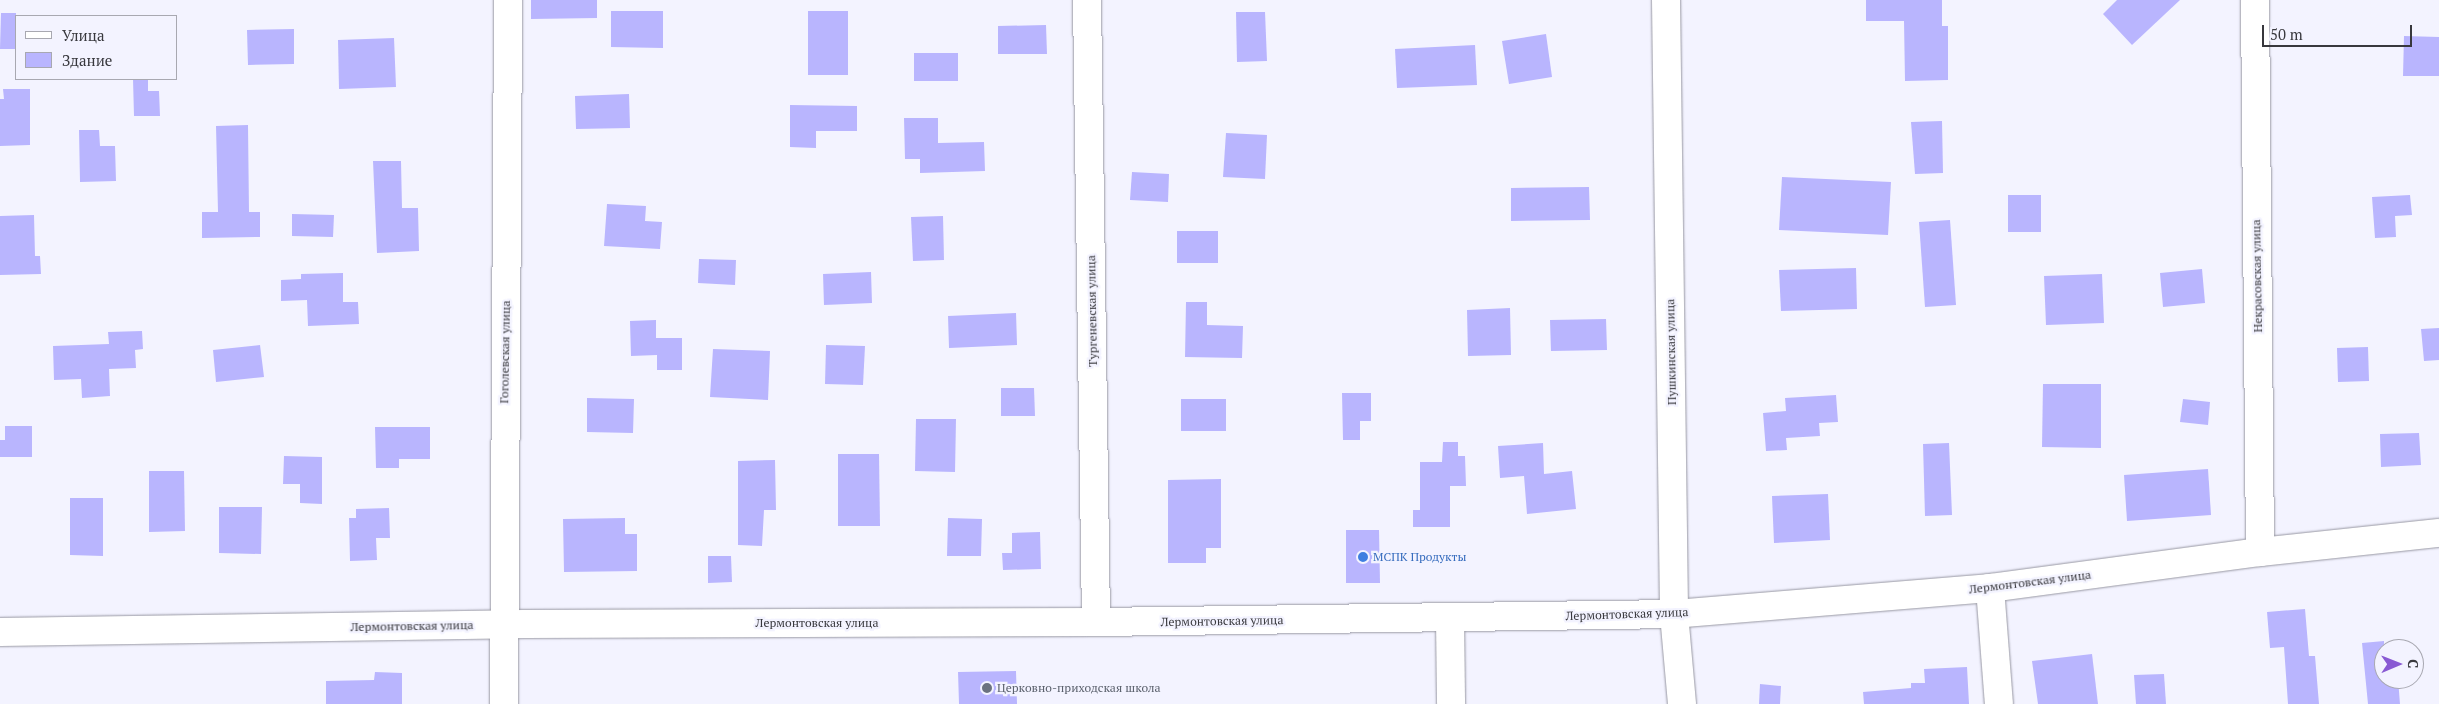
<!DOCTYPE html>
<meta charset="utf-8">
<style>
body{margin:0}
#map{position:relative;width:2439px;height:704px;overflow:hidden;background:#f3f3ff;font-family:"PT Serif",serif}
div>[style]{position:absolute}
.building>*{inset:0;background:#b9b5fe}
.roads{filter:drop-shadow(0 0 1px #9898a3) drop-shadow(0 0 1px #9898a3)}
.minor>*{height:28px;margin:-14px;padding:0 14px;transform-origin:14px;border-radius:14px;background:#fff}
.dots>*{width:14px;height:14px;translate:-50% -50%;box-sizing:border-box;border:2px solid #f3f3ff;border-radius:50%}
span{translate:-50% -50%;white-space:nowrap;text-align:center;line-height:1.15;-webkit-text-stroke:4.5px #f3f3ff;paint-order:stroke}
.street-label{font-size:12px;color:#38383d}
.shop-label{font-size:12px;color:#366cbe}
.left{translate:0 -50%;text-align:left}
.worship-label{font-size:12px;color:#5b616d}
.legend{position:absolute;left:15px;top:15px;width:162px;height:65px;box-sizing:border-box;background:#f3f3ff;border:1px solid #a8a8b1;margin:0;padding:6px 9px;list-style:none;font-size:15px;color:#38383d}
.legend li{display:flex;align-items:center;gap:10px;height:25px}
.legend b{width:25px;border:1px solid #a8a8b1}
.north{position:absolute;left:2374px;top:639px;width:50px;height:50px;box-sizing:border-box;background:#f3f3ff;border:1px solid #a8a8b1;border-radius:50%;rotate:89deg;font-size:14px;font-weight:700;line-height:20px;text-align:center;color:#38383d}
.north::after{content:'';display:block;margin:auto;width:18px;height:22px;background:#895ad3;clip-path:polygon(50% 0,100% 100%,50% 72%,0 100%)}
.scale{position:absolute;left:2262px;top:25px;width:150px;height:22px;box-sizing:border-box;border:2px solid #38383d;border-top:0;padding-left:6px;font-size:15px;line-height:18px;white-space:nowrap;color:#38383d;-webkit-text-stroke:4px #f3f3ff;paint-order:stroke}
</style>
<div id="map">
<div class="building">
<i style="clip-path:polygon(531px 0,597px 0,597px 18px,531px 19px)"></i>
<i style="clip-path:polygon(1866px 0,1942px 0,1942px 26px,1948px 26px,1948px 80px,1905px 81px,1904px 21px,1866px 21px)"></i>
<i style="clip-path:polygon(2117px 0,2180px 0,2132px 45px,2103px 14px)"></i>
<i style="clip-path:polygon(611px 11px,663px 11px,663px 48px,611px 47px)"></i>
<i style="clip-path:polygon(808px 11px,848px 11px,848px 75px,808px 75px)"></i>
<i style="clip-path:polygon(1236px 12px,1265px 12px,1267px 61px,1237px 62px)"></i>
<i style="clip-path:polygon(1px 13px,16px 13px,16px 49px,0 49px)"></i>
<i style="clip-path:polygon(1046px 25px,1047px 54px,998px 54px,998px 26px)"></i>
<i style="clip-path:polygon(294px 29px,294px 64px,248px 65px,247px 30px)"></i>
<i style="clip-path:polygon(1546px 34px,1552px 77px,1509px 84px,1502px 41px)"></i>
<i style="clip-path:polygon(2404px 36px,2439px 37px,2439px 76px,2403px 76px)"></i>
<i style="clip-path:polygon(394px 38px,396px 87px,339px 89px,338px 40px)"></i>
<i style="clip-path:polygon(1475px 45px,1477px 85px,1397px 88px,1395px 49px)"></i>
<i style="clip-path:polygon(914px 53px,958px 53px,958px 81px,914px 81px)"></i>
<i style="clip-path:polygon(133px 79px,148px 79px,148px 91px,159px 91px,160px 116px,134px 116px)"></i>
<i style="clip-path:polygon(3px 89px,30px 89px,30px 145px,0 146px,0 99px,4px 99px)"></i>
<i style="clip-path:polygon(629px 94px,630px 128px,576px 129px,575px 96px)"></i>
<i style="clip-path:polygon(790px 105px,857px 106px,857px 131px,816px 131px,816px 148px,790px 147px)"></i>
<i style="clip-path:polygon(904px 118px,938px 118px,938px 143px,984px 142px,985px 171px,920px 173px,920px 159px,905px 159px)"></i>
<i style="clip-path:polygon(1942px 121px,1943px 173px,1915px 174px,1911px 122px)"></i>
<i style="clip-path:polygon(248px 125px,249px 212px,260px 212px,260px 237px,202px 238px,202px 212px,218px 212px,216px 126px)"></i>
<i style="clip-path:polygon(79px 130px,99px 130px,100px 146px,115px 146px,116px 181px,80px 182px)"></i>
<i style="clip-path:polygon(1226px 133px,1267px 135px,1265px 179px,1223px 177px)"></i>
<i style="clip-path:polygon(373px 161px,401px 161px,402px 208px,418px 208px,419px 251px,377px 253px)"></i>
<i style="clip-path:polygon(1132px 172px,1169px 174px,1168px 202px,1130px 200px)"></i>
<i style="clip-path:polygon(1782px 177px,1891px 182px,1888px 235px,1779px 230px)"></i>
<i style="clip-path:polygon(1589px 187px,1590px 220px,1511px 221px,1511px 188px)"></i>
<i style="clip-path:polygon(2008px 195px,2041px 195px,2041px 232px,2008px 232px)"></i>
<i style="clip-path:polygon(2410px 195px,2412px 215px,2395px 216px,2396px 237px,2375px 238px,2372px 197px)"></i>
<i style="clip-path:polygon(607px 204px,646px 206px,645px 221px,662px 222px,660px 249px,604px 246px)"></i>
<i style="clip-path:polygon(292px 214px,334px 215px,333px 237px,292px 236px)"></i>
<i style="clip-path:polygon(34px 215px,35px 256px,40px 256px,41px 274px,0 275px,0 216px)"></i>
<i style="clip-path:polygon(943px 216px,944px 260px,913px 261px,911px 217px)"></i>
<i style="clip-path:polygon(1950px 220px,1956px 305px,1925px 307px,1919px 222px)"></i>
<i style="clip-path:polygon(1177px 231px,1218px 231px,1218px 263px,1177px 263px)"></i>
<i style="clip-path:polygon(699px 259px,736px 260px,735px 285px,698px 283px)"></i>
<i style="clip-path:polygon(1856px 268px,1857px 309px,1781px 311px,1779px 270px)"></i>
<i style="clip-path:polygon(2202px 269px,2205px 303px,2163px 307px,2160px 273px)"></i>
<i style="clip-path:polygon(871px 272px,872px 303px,824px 305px,823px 274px)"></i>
<i style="clip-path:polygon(343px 273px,343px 302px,358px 302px,359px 324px,308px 326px,307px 300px,281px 301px,281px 280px,301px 279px,301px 274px)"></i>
<i style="clip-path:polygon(2102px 274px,2104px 323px,2046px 325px,2044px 276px)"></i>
<i style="clip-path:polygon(1186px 302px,1207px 302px,1207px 325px,1243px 326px,1242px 358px,1185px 357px)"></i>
<i style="clip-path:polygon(1510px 308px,1511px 355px,1468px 356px,1467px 310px)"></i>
<i style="clip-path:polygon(1016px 313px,1017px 345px,949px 348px,948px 316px)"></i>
<i style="clip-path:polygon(1606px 319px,1607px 350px,1551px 351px,1550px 320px)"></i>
<i style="clip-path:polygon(656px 320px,656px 338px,682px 338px,682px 370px,657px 370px,657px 355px,631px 356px,630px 321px)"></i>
<i style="clip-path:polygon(2439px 328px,2439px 360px,2424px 361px,2421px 329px)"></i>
<i style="clip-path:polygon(142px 331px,143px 349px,135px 350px,136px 368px,109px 369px,110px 396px,82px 398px,81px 379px,54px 380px,53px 346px,109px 344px,108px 332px)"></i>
<i style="clip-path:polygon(260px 345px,264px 377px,216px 382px,213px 350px)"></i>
<i style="clip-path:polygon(826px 345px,865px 346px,863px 385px,825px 384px)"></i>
<i style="clip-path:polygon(2368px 347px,2369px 381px,2338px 382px,2337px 348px)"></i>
<i style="clip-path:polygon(713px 349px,770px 351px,768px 400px,710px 397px)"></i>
<i style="clip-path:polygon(2043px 384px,2101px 384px,2101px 448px,2042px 447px)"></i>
<i style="clip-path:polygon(1001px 388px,1034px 388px,1035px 416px,1001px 416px)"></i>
<i style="clip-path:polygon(1342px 393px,1371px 393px,1371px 421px,1360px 421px,1360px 440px,1343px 440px)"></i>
<i style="clip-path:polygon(1836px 395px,1838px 422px,1819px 423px,1820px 436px,1786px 438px,1787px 450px,1766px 451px,1763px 413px,1786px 411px,1785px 398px)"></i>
<i style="clip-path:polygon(587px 398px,634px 399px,633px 433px,587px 432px)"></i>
<i style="clip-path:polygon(1181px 399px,1226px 399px,1226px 431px,1181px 431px)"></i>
<i style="clip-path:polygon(2183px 399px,2210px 402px,2208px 425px,2180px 422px)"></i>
<i style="clip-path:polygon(916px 419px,956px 419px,955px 472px,915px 471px)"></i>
<i style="clip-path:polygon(5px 426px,32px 426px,32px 457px,0 457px,0 440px,5px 440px)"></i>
<i style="clip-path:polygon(375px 427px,430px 427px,430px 459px,399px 459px,399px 468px,376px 468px)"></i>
<i style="clip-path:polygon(2419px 433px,2421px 465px,2381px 467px,2380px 434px)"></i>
<i style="clip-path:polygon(1443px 442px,1458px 442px,1458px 456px,1465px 456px,1466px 486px,1450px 486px,1450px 527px,1413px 527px,1413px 510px,1420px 510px,1420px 462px,1442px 462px)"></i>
<i style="clip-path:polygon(1543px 443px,1544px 474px,1572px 471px,1576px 509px,1527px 514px,1524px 476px,1500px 478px,1498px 446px)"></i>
<i style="clip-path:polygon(1949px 443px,1952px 515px,1925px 516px,1923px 444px)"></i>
<i style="clip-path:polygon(838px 454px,879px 454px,880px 526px,838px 526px)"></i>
<i style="clip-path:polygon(284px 456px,322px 457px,322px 504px,300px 503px,300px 484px,283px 484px)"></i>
<i style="clip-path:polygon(775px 460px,776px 510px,764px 510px,762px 546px,738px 545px,738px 461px)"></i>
<i style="clip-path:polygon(2208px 469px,2211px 515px,2127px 521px,2124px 475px)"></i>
<i style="clip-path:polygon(149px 471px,184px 471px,185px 531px,149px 532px)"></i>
<i style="clip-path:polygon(1221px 479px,1221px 548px,1206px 548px,1206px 563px,1168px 563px,1168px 480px)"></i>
<i style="clip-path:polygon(1828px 494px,1830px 540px,1774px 543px,1772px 496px)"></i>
<i style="clip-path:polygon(70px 498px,103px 498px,103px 556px,70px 555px)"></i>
<i style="clip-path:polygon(219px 507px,262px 507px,261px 554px,219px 553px)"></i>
<i style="clip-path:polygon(389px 508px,390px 538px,376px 538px,377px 560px,350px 561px,349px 518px,356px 518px,356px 509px)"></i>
<i style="clip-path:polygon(625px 518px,625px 534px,637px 534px,637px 571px,564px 572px,563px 519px)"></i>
<i style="clip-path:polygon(948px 518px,982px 519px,981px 556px,947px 556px)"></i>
<i style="clip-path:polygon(1346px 530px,1379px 530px,1380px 583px,1346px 583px)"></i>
<i style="clip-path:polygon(1040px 532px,1041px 569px,1003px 570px,1002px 553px,1012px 553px,1012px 533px)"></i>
<i style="clip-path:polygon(708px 556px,731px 556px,732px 582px,708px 583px)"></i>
<i style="clip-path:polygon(2305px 609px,2309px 656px,2315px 656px,2319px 704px,2288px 704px,2284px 647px,2270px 648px,2267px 612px)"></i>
<i style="clip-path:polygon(2384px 641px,2384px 679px,2398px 679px,2400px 704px,2368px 704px,2362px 643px)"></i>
<i style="clip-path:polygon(2092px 654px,2098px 704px,2038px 704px,2032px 661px)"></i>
<i style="clip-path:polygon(1967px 667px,1969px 704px,1864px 704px,1863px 692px,1911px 688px,1911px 683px,1925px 683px,1924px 669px)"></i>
<i style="clip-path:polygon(1016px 671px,1017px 704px,959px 704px,958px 672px)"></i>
<i style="clip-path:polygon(375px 672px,402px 673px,402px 704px,326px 704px,326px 681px,374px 680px)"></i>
<i style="clip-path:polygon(2164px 674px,2166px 704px,2136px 704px,2134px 675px)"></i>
<i style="clip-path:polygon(1760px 684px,1781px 686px,1780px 704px,1759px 704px)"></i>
</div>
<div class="roads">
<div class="minor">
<i style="left:1087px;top:0;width:622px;rotate:89.17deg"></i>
<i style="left:1666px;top:0;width:614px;rotate:89.25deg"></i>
<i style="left:1674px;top:614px;width:90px;rotate:84.9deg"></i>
<i style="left:2255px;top:0;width:552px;rotate:89.48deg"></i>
<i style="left:1990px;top:588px;width:116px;rotate:85.6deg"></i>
<i style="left:1450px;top:618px;width:86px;rotate:89.3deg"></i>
<i style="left:0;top:632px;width:524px;rotate:-0.87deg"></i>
<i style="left:524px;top:624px;width:572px;rotate:-0.2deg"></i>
<i style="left:1096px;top:622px;width:578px;rotate:-0.79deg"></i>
<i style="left:1674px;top:614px;width:317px;rotate:-4.7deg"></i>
<i style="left:1990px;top:588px;width:272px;rotate:-7.6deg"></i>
<i style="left:2260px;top:552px;width:180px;rotate:-6.1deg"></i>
<i style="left:504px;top:704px;width:704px;rotate:-89.67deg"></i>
</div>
</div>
<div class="dots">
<i style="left:1363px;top:557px;background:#3f7fe0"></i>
<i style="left:987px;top:688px;background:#6b7280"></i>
</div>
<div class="street-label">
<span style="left:2257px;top:276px;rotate:-91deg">Некрасовская улица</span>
<span style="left:1092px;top:311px;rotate:-91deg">Тургеневская улица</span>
<span style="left:505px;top:352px;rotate:-89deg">Гоголевская улица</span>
<span style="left:1671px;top:352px;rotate:-91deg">Пушкинская улица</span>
<span style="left:2030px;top:582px;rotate:-7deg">Лермонтовская улица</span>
<span style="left:1627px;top:614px;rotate:-2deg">Лермонтовская улица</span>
<span style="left:1222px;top:621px;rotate:-1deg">Лермонтовская улица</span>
<span style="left:817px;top:623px">Лермонтовская улица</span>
<span style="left:412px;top:626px;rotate:-1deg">Лермонтовская улица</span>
</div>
<div class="shop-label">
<span class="left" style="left:1373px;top:557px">МСПК Продукты</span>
</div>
<div class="worship-label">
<span class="left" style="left:997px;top:688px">Церковно-приходская школа</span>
</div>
<ul class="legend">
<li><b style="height:6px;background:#fff"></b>Улица</li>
<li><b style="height:14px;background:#b9b5fe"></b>Здание</li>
</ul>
<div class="north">С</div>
<div class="scale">50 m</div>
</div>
